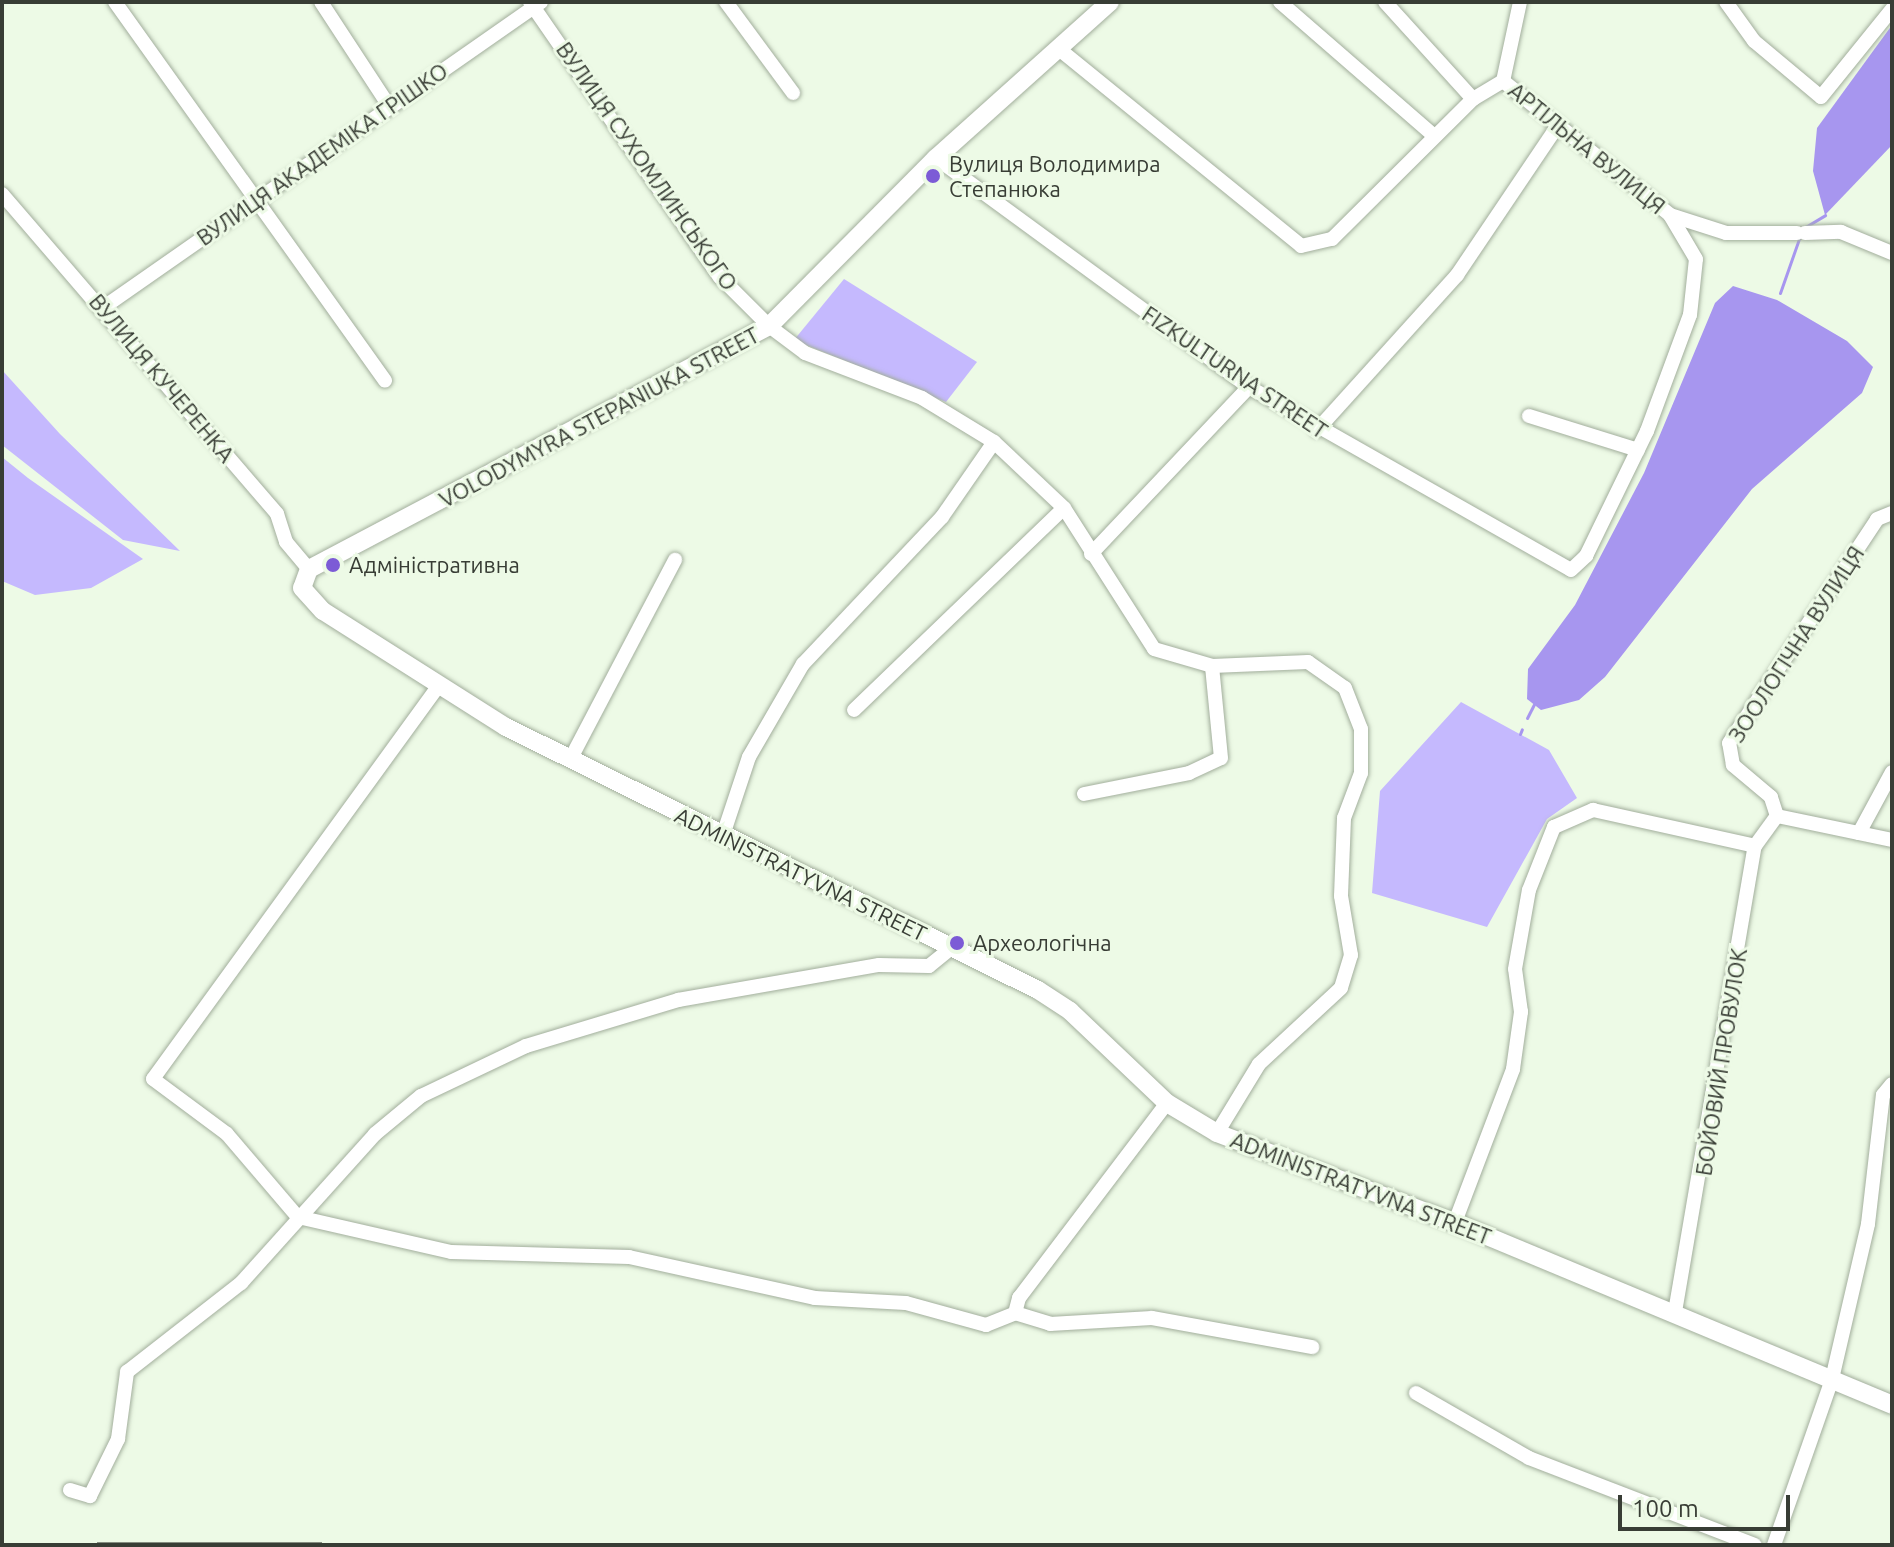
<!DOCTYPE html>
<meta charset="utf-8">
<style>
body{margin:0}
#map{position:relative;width:1894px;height:1547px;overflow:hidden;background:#edfae6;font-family:Ubuntu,sans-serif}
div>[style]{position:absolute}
.green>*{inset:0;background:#c5b9fe}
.water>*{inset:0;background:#a796ef}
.stream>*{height:3px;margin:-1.5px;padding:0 1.5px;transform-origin:1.5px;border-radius:1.5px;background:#a796ef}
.roads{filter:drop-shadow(0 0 2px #a2ae9c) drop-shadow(0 0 2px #a2ae9c)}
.street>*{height:14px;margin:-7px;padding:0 7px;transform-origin:7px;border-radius:7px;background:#fff}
.secondary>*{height:18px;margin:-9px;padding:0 9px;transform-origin:9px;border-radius:9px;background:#fff}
.rail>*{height:6px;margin-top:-3px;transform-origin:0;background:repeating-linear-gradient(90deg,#edfae6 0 9px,#858d80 0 18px);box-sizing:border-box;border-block:2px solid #858d80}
.dots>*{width:22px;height:22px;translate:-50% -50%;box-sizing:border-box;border:4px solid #edfae6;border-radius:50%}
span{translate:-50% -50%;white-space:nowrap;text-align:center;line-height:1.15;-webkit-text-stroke:6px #edfae6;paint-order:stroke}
.street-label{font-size:22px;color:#383d35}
.poi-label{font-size:22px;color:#383d35}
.left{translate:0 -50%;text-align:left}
.frame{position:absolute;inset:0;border:4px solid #383d35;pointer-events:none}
.scale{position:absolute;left:1618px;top:1495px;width:172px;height:36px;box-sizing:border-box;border:4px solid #383d35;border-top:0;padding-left:10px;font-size:24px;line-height:28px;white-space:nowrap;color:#383d35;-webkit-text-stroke:6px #edfae6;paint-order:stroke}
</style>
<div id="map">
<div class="green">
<i style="clip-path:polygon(844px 279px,977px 362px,946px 402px,794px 340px)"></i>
<i style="clip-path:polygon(2px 370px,60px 434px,180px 551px,123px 540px,2px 445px)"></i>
<i style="clip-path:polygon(2px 457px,28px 478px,143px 559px,91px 588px,35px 595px,2px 581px)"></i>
<i style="clip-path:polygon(1461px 702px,1549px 750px,1577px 798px,1547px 819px,1487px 927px,1372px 893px,1380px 791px)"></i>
</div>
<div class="water">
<i style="clip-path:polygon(1892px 25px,1892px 145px,1825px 215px,1813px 171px,1817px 128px)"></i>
<i style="clip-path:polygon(1733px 286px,1777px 300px,1847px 341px,1873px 367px,1862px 393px,1752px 489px,1605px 677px,1579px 700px,1541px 710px,1527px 699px,1528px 669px,1575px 605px,1644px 473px,1715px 303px)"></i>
</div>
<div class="stream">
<i style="left:1802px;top:229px;width:27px;rotate:-31deg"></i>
<i style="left:1780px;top:293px;width:60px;rotate:-70.7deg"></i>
<i style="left:1527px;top:718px;width:16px;rotate:-63deg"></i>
<i style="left:1520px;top:734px;width:5px;rotate:-68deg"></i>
</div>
<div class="roads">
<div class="street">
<i style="left:115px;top:2px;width:465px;rotate:54.5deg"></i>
<i style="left:321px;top:2px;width:124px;rotate:56.8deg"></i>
<i style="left:530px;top:2px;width:334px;rotate:55.4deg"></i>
<i style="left:720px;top:277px;width:69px;rotate:45deg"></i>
<i style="left:769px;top:326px;width:45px;rotate:36.9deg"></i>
<i style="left:805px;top:353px;width:125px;rotate:21deg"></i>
<i style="left:922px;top:398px;width:84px;rotate:31.4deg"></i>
<i style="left:994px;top:442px;width:96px;rotate:43.3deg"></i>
<i style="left:1064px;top:508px;width:167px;rotate:57.4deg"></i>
<i style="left:1154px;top:649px;width:60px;rotate:16.3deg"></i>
<i style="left:1212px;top:666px;width:96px;rotate:-2.4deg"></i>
<i style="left:1308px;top:662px;width:45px;rotate:35.1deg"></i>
<i style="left:1345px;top:688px;width:44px;rotate:68.7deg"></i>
<i style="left:1361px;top:729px;width:44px;rotate:90deg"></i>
<i style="left:1361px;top:773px;width:48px;rotate:110.7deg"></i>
<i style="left:1344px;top:818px;width:78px;rotate:92.2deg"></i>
<i style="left:1341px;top:896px;width:60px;rotate:80.4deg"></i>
<i style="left:1351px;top:955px;width:34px;rotate:107deg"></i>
<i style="left:1341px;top:988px;width:112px;rotate:137.2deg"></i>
<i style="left:1259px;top:1064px;width:81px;rotate:121.3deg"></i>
<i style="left:726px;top:2px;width:113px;rotate:53.6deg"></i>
<i style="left:1280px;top:2px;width:204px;rotate:41deg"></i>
<i style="left:1385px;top:2px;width:131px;rotate:47.8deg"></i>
<i style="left:1520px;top:2px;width:81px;rotate:102.1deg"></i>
<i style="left:1503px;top:81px;width:214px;rotate:38.7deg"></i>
<i style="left:1670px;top:215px;width:59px;rotate:17.8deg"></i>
<i style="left:1726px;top:233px;width:71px"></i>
<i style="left:1726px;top:2px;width:48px;rotate:54.3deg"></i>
<i style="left:1754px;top:41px;width:87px;rotate:39.9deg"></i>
<i style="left:1821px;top:97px;width:113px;rotate:-51.1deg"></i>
<i style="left:1059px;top:49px;width:312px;rotate:39.1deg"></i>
<i style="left:1301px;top:246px;width:32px;rotate:-13deg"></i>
<i style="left:1332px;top:239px;width:199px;rotate:-44.8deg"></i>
<i style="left:1473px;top:99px;width:35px;rotate:-31deg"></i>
<i style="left:936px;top:158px;width:388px;rotate:36.2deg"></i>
<i style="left:1249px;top:387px;width:370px;rotate:29.6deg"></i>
<i style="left:1571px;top:570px;width:21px;rotate:-43deg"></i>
<i style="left:1586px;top:556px;width:139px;rotate:-64deg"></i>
<i style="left:1647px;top:431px;width:124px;rotate:-69.7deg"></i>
<i style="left:1690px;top:315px;width:56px;rotate:-83.9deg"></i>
<i style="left:1696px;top:259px;width:51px;rotate:-120.6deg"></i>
<i style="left:2px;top:194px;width:422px;rotate:49.3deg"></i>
<i style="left:277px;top:514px;width:29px;rotate:72deg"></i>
<i style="left:286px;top:542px;width:35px;rotate:50deg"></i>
<i style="left:1805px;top:233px;width:36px;rotate:-2deg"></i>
<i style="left:1841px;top:232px;width:55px;rotate:22.4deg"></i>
<i style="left:104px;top:307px;width:533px;rotate:-34.91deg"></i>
<i style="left:1529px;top:416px;width:114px;rotate:17.3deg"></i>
<i style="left:1317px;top:430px;width:209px;rotate:-47.9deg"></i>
<i style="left:1457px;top:275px;width:181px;rotate:-56deg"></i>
<i style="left:1091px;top:554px;width:230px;rotate:-46.6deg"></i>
<i style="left:437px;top:688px;width:483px;rotate:126deg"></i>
<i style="left:153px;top:1079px;width:92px;rotate:36.6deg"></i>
<i style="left:227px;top:1134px;width:109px;rotate:49.5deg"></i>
<i style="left:298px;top:1217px;width:157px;rotate:12.9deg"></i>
<i style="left:451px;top:1252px;width:178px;rotate:1.6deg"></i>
<i style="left:629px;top:1257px;width:190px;rotate:12.4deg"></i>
<i style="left:815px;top:1298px;width:91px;rotate:3.1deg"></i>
<i style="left:906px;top:1303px;width:83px;rotate:15.4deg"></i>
<i style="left:986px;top:1325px;width:31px;rotate:-22deg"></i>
<i style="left:1015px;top:1313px;width:16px;rotate:-75deg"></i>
<i style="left:1019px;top:1298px;width:245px;rotate:-52.8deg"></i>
<i style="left:854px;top:710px;width:291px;rotate:-43.9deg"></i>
<i style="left:571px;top:758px;width:224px;rotate:-62.3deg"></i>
<i style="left:1084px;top:794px;width:107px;rotate:-11.3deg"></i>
<i style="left:1189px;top:773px;width:35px;rotate:-25deg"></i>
<i style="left:1221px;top:758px;width:92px;rotate:-95.6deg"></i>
<i style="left:1777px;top:816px;width:20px;rotate:-108deg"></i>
<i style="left:1771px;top:797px;width:50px;rotate:-139.9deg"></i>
<i style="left:1733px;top:765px;width:22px;rotate:-100deg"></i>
<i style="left:1729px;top:743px;width:268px;rotate:-56.5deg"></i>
<i style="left:1877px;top:519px;width:16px;rotate:-22deg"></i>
<i style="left:1777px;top:816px;width:117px;rotate:11.8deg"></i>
<i style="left:1859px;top:833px;width:69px;rotate:-61.6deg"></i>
<i style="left:723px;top:835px;width:82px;rotate:-71.6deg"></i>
<i style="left:749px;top:757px;width:108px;rotate:-59.9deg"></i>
<i style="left:803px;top:664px;width:202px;rotate:-46.6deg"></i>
<i style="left:942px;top:517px;width:91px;rotate:-55.3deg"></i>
<i style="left:1455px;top:1222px;width:164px;rotate:-69.2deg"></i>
<i style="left:1513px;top:1069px;width:58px;rotate:-82deg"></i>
<i style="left:1521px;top:1012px;width:43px;rotate:-97.9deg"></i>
<i style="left:1515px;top:969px;width:80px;rotate:-80deg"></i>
<i style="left:1529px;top:890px;width:68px;rotate:-68.4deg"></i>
<i style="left:1554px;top:827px;width:43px;rotate:-23.6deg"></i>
<i style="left:1593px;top:810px;width:166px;rotate:12.5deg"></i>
<i style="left:1675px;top:1312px;width:473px;rotate:-80.3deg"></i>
<i style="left:1755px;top:846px;width:37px;rotate:-54deg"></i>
<i style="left:1015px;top:1313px;width:37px;rotate:17deg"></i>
<i style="left:1050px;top:1324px;width:102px;rotate:-3.4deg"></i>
<i style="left:1152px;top:1318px;width:163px;rotate:10.3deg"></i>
<i style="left:1416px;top:1393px;width:130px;rotate:29.9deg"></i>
<i style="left:1529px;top:1458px;width:242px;rotate:21.1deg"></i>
<i style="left:70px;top:1490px;width:21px;rotate:17deg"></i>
<i style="left:90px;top:1496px;width:64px;rotate:-63.8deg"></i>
<i style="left:118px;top:1439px;width:68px;rotate:-82.3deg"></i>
<i style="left:127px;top:1372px;width:145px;rotate:-38deg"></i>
<i style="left:241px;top:1283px;width:200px;rotate:-48deg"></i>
<i style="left:375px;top:1134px;width:60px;rotate:-39.6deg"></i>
<i style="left:421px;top:1096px;width:116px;rotate:-25.5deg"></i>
<i style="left:526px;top:1046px;width:159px;rotate:-16.8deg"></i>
<i style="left:678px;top:1000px;width:204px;rotate:-9.9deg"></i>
<i style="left:879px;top:965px;width:50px;rotate:1.1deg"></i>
<i style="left:929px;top:966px;width:28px;rotate:-39deg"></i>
<i style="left:1774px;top:1545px;width:176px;rotate:-70.7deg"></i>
<i style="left:1832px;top:1379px;width:159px;rotate:-76.9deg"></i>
<i style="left:1868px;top:1224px;width:130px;rotate:-83.4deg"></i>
<i style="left:1883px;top:1095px;width:14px;rotate:-51deg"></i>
</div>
<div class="secondary">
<i style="left:1110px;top:2px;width:234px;rotate:138.1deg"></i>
<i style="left:936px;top:158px;width:237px;rotate:134.8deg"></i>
<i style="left:769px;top:326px;width:520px;rotate:152.15deg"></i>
<i style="left:309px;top:569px;width:20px;rotate:110deg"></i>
<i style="left:302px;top:588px;width:31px;rotate:48deg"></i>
<i style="left:323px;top:611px;width:217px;rotate:32.4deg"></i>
<i style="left:506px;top:727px;width:593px;rotate:26.31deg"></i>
<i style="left:1038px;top:990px;width:38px;rotate:33deg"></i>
<i style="left:1070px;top:1011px;width:134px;rotate:43.5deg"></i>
<i style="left:1167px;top:1103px;width:58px;rotate:31deg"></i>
<i style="left:1217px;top:1133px;width:258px;rotate:20.7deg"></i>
<i style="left:1458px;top:1224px;width:470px;rotate:22.6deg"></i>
</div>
</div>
<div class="rail">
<i style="left:97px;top:1545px;width:225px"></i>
</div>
<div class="dots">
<i style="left:933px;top:176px;background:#7c5bd6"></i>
<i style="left:333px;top:565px;background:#7c5bd6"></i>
<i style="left:957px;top:943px;background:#7c5bd6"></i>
</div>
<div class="street-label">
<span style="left:1587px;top:148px;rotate:39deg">АРТІЛЬНА ВУЛИЦЯ</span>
<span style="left:322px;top:154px;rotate:-35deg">ВУЛИЦЯ АКАДЕМІКА ГРІШКО</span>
<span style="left:647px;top:166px;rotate:55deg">ВУЛИЦЯ СУХОМЛИНСЬКОГО</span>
<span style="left:1235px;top:372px;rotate:34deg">FIZKULTURNA STREET</span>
<span style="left:162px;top:378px;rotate:50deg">ВУЛИЦЯ КУЧЕРЕНКА</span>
<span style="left:599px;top:417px;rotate:-28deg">VOLODYMYRA STEPANIUKA STREET</span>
<span style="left:1796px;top:644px;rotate:-57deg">ЗООЛОГІЧНА ВУЛИЦЯ</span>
<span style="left:801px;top:874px;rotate:26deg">ADMINISTRATYVNA STREET</span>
<span style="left:1721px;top:1062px;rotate:-81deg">БОЙОВИЙ ПРОВУЛОК</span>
<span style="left:1361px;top:1188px;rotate:21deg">ADMINISTRATYVNA STREET</span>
</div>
<div class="poi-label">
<span class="left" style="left:949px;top:176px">Вулиця Володимира<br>Степанюка</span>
<span class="left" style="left:349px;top:565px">Адміністративна</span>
<span class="left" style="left:973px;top:943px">Археологічна</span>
</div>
<div class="frame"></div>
<div class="scale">100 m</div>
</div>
